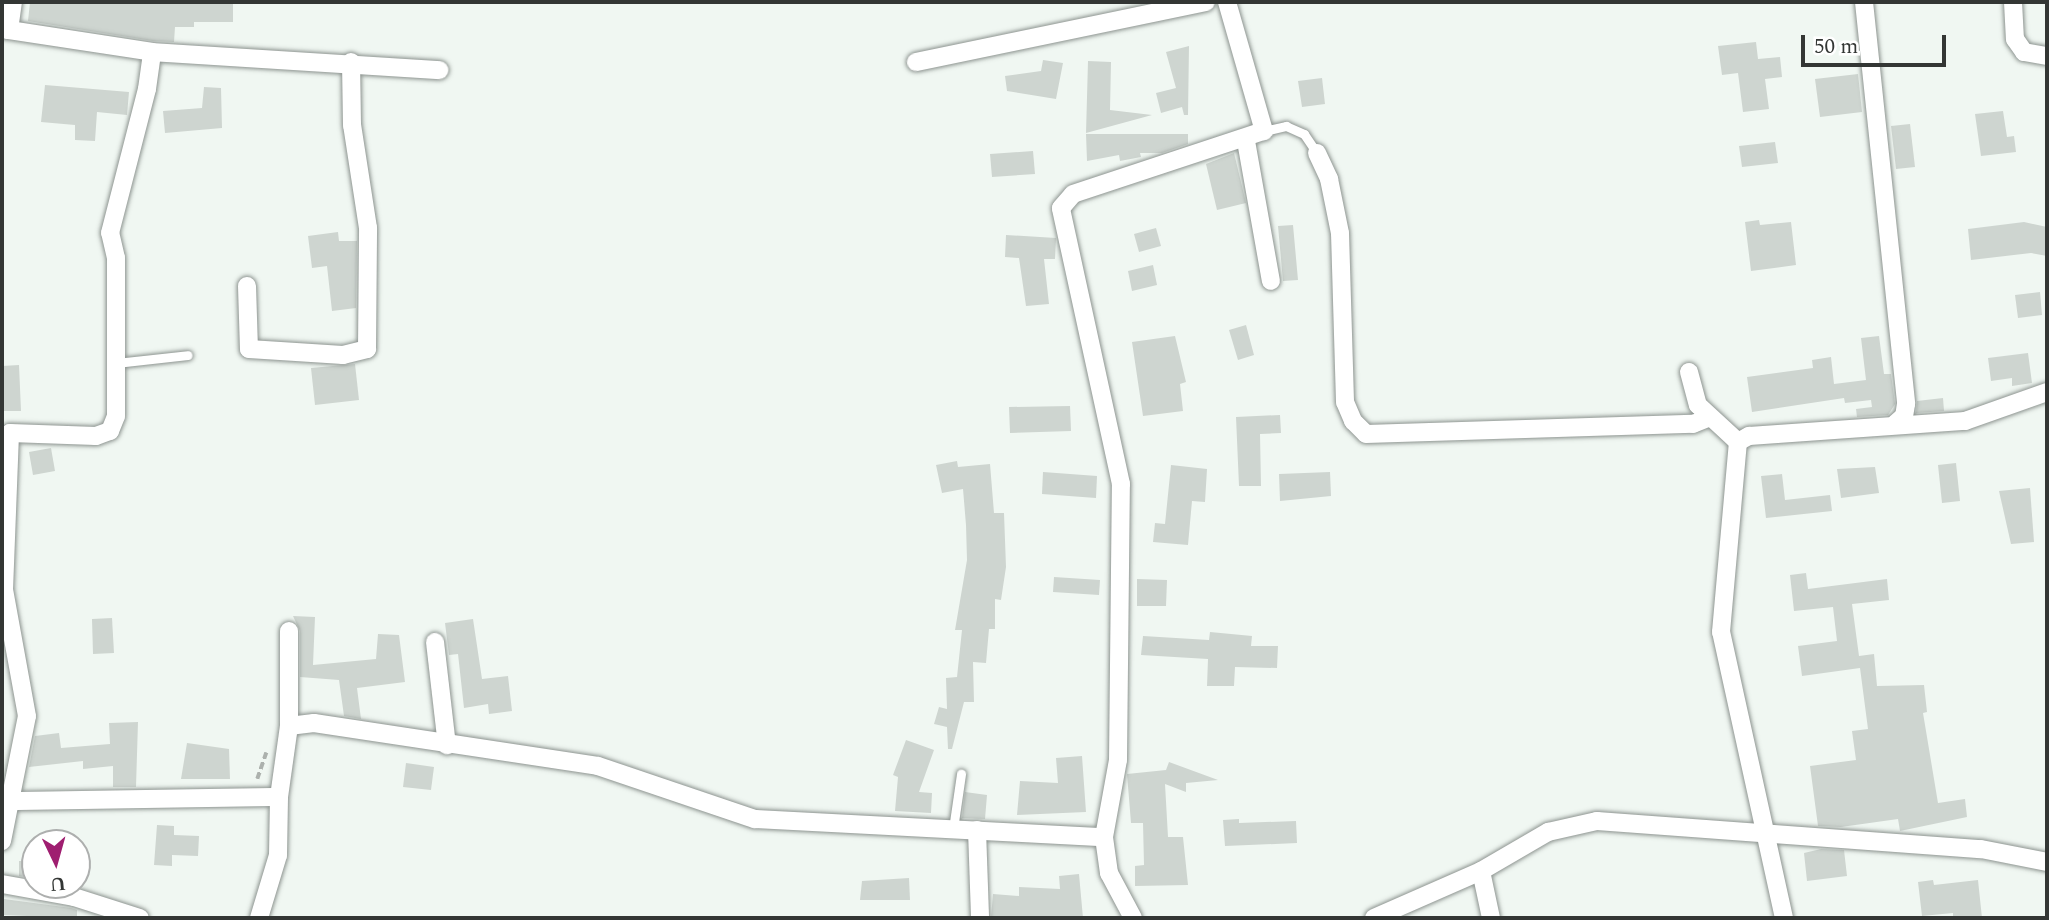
<!DOCTYPE html>
<style>
body{margin:0}
#map{position:relative;width:2049px;height:920px;overflow:hidden;background:#f0f7f2;font-family:Spectral,serif}
div>[style]{position:absolute}
.building>*{inset:0;background:#ced5d0}
.path>*{height:3.5px;margin-top:-1.75px;transform-origin:0;background:repeating-linear-gradient(90deg,#acb1ad 0 7px,transparent 0 10.5px)}
.roads{filter:drop-shadow(0 0 2px #8d9490) drop-shadow(0 0 2px #8d9490)}
.service>*{height:9px;margin:-4.5px;padding:0 4.5px;transform-origin:4.5px;border-radius:4.5px;background:#fff}
.minor>*{height:18px;margin:-9px;padding:0 9px;transform-origin:9px;border-radius:9px;background:#fff}
span{translate:-50% -50%;white-space:nowrap;text-align:center;line-height:1.15;-webkit-text-stroke:5px #fff;paint-order:stroke}
.frame{position:absolute;inset:0;border:4px solid #333634;pointer-events:none}
.north{position:absolute;left:21px;top:829px;width:70px;height:70px;box-sizing:border-box;background:#fff;border:2px solid #adafae;border-radius:50%;rotate:175deg;font-size:19px;font-weight:700;line-height:28px;text-align:center;color:#333634}
.north::after{content:'';display:block;margin:auto;width:24px;height:32px;background:#9f1e70;clip-path:polygon(50% 0,100% 100%,50% 72%,0 100%)}
.scale{position:absolute;left:1801px;top:35px;width:145px;height:32px;box-sizing:border-box;border:4px solid #333634;border-top:0;padding-left:9px;font-size:21px;line-height:24px;white-space:nowrap;color:#333634;-webkit-text-stroke:5px #fff;paint-order:stroke}
</style>
<div id="map">
<div class="building">
<i style="clip-path:polygon(30px 2px,233px 2px,233px 22px,194px 22px,194px 27px,175px 27px,174px 42px,153px 41px,28px 21px)"></i>
<i style="clip-path:polygon(1756px 42px,1758px 59px,1780px 57px,1782px 77px,1765px 79px,1769px 109px,1743px 112px,1738px 73px,1722px 75px,1718px 46px)"></i>
<i style="clip-path:polygon(1189px 46px,1188px 115px,1184px 115px,1182px 107px,1161px 113px,1156px 93px,1176px 88px,1166px 52px)"></i>
<i style="clip-path:polygon(1043px 60px,1063px 63px,1056px 99px,1007px 91px,1005px 76px,1041px 71px)"></i>
<i style="clip-path:polygon(1088px 61px,1111px 62px,1110px 110px,1152px 115px,1086px 133px)"></i>
<i style="clip-path:polygon(1858px 74px,1862px 112px,1820px 117px,1815px 79px)"></i>
<i style="clip-path:polygon(1322px 78px,1325px 104px,1302px 107px,1298px 81px)"></i>
<i style="clip-path:polygon(45px 85px,129px 92px,127px 115px,97px 112px,95px 141px,75px 140px,75px 125px,41px 122px)"></i>
<i style="clip-path:polygon(204px 87px,221px 88px,222px 128px,165px 133px,163px 111px,202px 108px)"></i>
<i style="clip-path:polygon(2003px 111px,2007px 137px,2014px 136px,2016px 152px,1981px 156px,1975px 114px)"></i>
<i style="clip-path:polygon(1910px 124px,1915px 167px,1896px 169px,1891px 126px)"></i>
<i style="clip-path:polygon(1086px 134px,1188px 134px,1188px 144px,1162px 153px,1140px 153px,1141px 157px,1120px 161px,1119px 155px,1087px 161px)"></i>
<i style="clip-path:polygon(1775px 142px,1778px 163px,1742px 167px,1739px 146px)"></i>
<i style="clip-path:polygon(1033px 151px,1035px 174px,992px 177px,990px 154px)"></i>
<i style="clip-path:polygon(1234px 153px,1246px 203px,1217px 210px,1206px 164px)"></i>
<i style="clip-path:polygon(1759px 220px,1760px 225px,1791px 222px,1796px 265px,1751px 271px,1745px 222px)"></i>
<i style="clip-path:polygon(2024px 222px,2047px 227px,2047px 256px,2031px 253px,1971px 260px,1968px 229px)"></i>
<i style="clip-path:polygon(1293px 225px,1298px 280px,1283px 281px,1278px 226px)"></i>
<i style="clip-path:polygon(1156px 228px,1161px 246px,1139px 252px,1134px 234px)"></i>
<i style="clip-path:polygon(338px 232px,339px 241px,357px 241px,356px 308px,332px 311px,327px 266px,312px 268px,308px 236px)"></i>
<i style="clip-path:polygon(1006px 235px,1056px 238px,1055px 259px,1044px 259px,1049px 304px,1026px 306px,1019px 258px,1005px 257px)"></i>
<i style="clip-path:polygon(1153px 265px,1157px 285px,1132px 291px,1128px 271px)"></i>
<i style="clip-path:polygon(2040px 292px,2042px 315px,2018px 318px,2015px 295px)"></i>
<i style="clip-path:polygon(1246px 325px,1254px 355px,1238px 360px,1229px 330px)"></i>
<i style="clip-path:polygon(1175px 336px,1186px 382px,1180px 384px,1183px 411px,1143px 416px,1132px 342px)"></i>
<i style="clip-path:polygon(1879px 336px,1884px 374px,1891px 374px,1895px 404px,1888px 415px,1857px 417px,1856px 409px,1872px 407px,1871px 400px,1845px 403px,1844px 398px,1752px 412px,1747px 377px,1813px 368px,1812px 360px,1831px 357px,1834px 384px,1866px 380px,1861px 338px)"></i>
<i style="clip-path:polygon(2028px 353px,2032px 383px,2012px 386px,2012px 378px,1991px 381px,1988px 358px)"></i>
<i style="clip-path:polygon(355px 364px,359px 400px,315px 405px,311px 368px)"></i>
<i style="clip-path:polygon(19px 365px,21px 411px,2px 411px,2px 366px)"></i>
<i style="clip-path:polygon(1943px 398px,1944px 411px,1916px 413px,1917px 401px)"></i>
<i style="clip-path:polygon(1070px 406px,1071px 431px,1010px 433px,1009px 407px)"></i>
<i style="clip-path:polygon(1280px 415px,1281px 433px,1260px 434px,1261px 486px,1239px 486px,1236px 417px)"></i>
<i style="clip-path:polygon(51px 448px,55px 471px,33px 475px,29px 452px)"></i>
<i style="clip-path:polygon(957px 461px,958px 467px,990px 464px,994px 513px,1004px 513px,1006px 567px,1001px 600px,995px 599px,995px 629px,989px 629px,986px 663px,973px 662px,974px 702px,964px 702px,952px 749px,948px 749px,947px 727px,934px 724px,939px 707px,947px 709px,946px 678px,957px 677px,962px 630px,955px 630px,967px 560px,966px 525px,963px 489px,942px 493px,936px 465px)"></i>
<i style="clip-path:polygon(1956px 463px,1960px 501px,1942px 503px,1938px 465px)"></i>
<i style="clip-path:polygon(1171px 465px,1207px 469px,1205px 502px,1192px 501px,1188px 545px,1153px 542px,1155px 523px,1165px 524px)"></i>
<i style="clip-path:polygon(1875px 467px,1879px 493px,1841px 498px,1837px 469px)"></i>
<i style="clip-path:polygon(1043px 472px,1097px 476px,1096px 498px,1042px 494px)"></i>
<i style="clip-path:polygon(1330px 472px,1331px 496px,1280px 501px,1279px 474px)"></i>
<i style="clip-path:polygon(1782px 474px,1785px 500px,1830px 495px,1832px 511px,1766px 518px,1761px 476px)"></i>
<i style="clip-path:polygon(2030px 488px,2034px 542px,2011px 544px,1999px 491px)"></i>
<i style="clip-path:polygon(1806px 573px,1808px 589px,1887px 579px,1889px 600px,1852px 604px,1859px 656px,1874px 654px,1877px 686px,1924px 685px,1927px 712px,1923px 713px,1938px 803px,1965px 799px,1967px 817px,1900px 831px,1898px 819px,1841px 827px,1818px 826px,1810px 766px,1856px 760px,1852px 731px,1868px 729px,1860px 668px,1802px 676px,1798px 646px,1837px 641px,1833px 607px,1794px 611px,1790px 575px)"></i>
<i style="clip-path:polygon(1054px 577px,1100px 580px,1099px 595px,1053px 592px)"></i>
<i style="clip-path:polygon(1137px 579px,1167px 580px,1166px 606px,1137px 606px)"></i>
<i style="clip-path:polygon(293px 616px,315px 617px,313px 665px,376px 659px,378px 634px,399px 635px,405px 682px,357px 688px,361px 719px,344px 716px,339px 680px,300px 677px,300px 631px)"></i>
<i style="clip-path:polygon(112px 618px,114px 653px,93px 654px,92px 619px)"></i>
<i style="clip-path:polygon(473px 619px,482px 679px,508px 676px,512px 711px,489px 714px,488px 704px,464px 708px,458px 654px,449px 655px,445px 623px)"></i>
<i style="clip-path:polygon(1210px 632px,1252px 636px,1251px 646px,1278px 646px,1277px 668px,1235px 667px,1234px 686px,1207px 686px,1208px 659px,1141px 655px,1143px 636px,1209px 640px)"></i>
<i style="clip-path:polygon(138px 722px,136px 787px,113px 787px,113px 766px,83px 769px,83px 761px,29px 767px,35px 736px,59px 733px,61px 748px,110px 744px,109px 723px)"></i>
<i style="clip-path:polygon(906px 740px,934px 750px,919px 792px,932px 793px,931px 813px,895px 811px,898px 777px,893px 775px)"></i>
<i style="clip-path:polygon(187px 743px,229px 749px,230px 779px,181px 779px)"></i>
<i style="clip-path:polygon(1082px 756px,1086px 812px,1017px 815px,1020px 781px,1058px 783px,1056px 758px)"></i>
<i style="clip-path:polygon(1169px 762px,1218px 780px,1186px 783px,1186px 792px,1165px 784px,1168px 837px,1183px 837px,1188px 885px,1135px 886px,1135px 866px,1144px 865px,1143px 823px,1131px 823px,1127px 774px,1166px 770px)"></i>
<i style="clip-path:polygon(406px 763px,434px 767px,431px 790px,403px 787px)"></i>
<i style="clip-path:polygon(965px 792px,987px 795px,985px 819px,962px 818px)"></i>
<i style="clip-path:polygon(1239px 819px,1239px 823px,1296px 821px,1297px 843px,1225px 846px,1223px 820px)"></i>
<i style="clip-path:polygon(157px 825px,174px 826px,174px 835px,199px 836px,198px 856px,172px 855px,172px 866px,154px 865px)"></i>
<i style="clip-path:polygon(1821px 849px,1844px 850px,1847px 876px,1807px 881px,1804px 853px)"></i>
<i style="clip-path:polygon(19px 861px,35px 861px,35px 878px,19px 876px)"></i>
<i style="clip-path:polygon(1079px 874px,1083px 918px,991px 918px,993px 894px,1019px 896px,1019px 887px,1060px 889px,1059px 876px)"></i>
<i style="clip-path:polygon(909px 878px,910px 900px,860px 900px,862px 881px)"></i>
<i style="clip-path:polygon(1933px 880px,1934px 885px,1978px 880px,1982px 918px,1953px 918px,1953px 913px,1922px 916px,1918px 882px)"></i>
<i style="clip-path:polygon(4px 899px,71px 908px,77px 910px,77px 918px,2px 915px)"></i>
</div>
<div class="path">
<i style="left:257px;top:779px;width:28px;rotate:-71deg"></i>
</div>
<div class="roads">
<div class="service">
<i style="left:1264px;top:131px;width:23px;rotate:-13deg"></i>
<i style="left:1286px;top:126px;width:20px;rotate:24deg"></i>
<i style="left:1304px;top:134px;width:23px;rotate:56deg"></i>
<i style="left:116px;top:363px;width:72px;rotate:-6.3deg"></i>
<i style="left:953px;top:829px;width:56px;rotate:-81.7deg"></i>
</div>
<div class="minor">
<i style="left:1864px;top:2px;width:404px;rotate:84deg"></i>
<i style="left:1906px;top:404px;width:12px;rotate:99deg"></i>
<i style="left:1904px;top:416px;width:11px;rotate:139deg"></i>
<i style="left:2013px;top:2px;width:37px;rotate:87deg"></i>
<i style="left:2015px;top:39px;width:16px;rotate:55deg"></i>
<i style="left:2024px;top:52px;width:23px;rotate:10deg"></i>
<i style="left:2px;top:29px;width:7px;rotate:8deg"></i>
<i style="left:9px;top:30px;width:28px;rotate:-82deg"></i>
<i style="left:9px;top:30px;width:145px;rotate:8.7deg"></i>
<i style="left:152px;top:52px;width:288px;rotate:3.6deg"></i>
<i style="left:916px;top:62px;width:296px;rotate:-11.7deg"></i>
<i style="left:1246px;top:141px;width:142px;rotate:79.9deg"></i>
<i style="left:1317px;top:153px;width:29px;rotate:65deg"></i>
<i style="left:1329px;top:179px;width:55px;rotate:78.5deg"></i>
<i style="left:1340px;top:233px;width:169px;rotate:88.3deg"></i>
<i style="left:1345px;top:402px;width:21px;rotate:67deg"></i>
<i style="left:1353px;top:421px;width:18px;rotate:45deg"></i>
<i style="left:1366px;top:434px;width:327px;rotate:-1.8deg"></i>
<i style="left:1693px;top:424px;width:18px;rotate:-22deg"></i>
<i style="left:247px;top:286px;width:63px;rotate:88.2deg"></i>
<i style="left:249px;top:349px;width:94px;rotate:3.7deg"></i>
<i style="left:343px;top:355px;width:25px;rotate:-14deg"></i>
<i style="left:367px;top:349px;width:121px;rotate:-89.5deg"></i>
<i style="left:368px;top:228px;width:104px;rotate:-98.8deg"></i>
<i style="left:352px;top:125px;width:63px;rotate:-90.9deg"></i>
<i style="left:1689px;top:372px;width:34px;rotate:75deg"></i>
<i style="left:1698px;top:405px;width:54px;rotate:42.8deg"></i>
<i style="left:435px;top:642px;width:104px;rotate:83.4deg"></i>
<i style="left:289px;top:726px;width:25px;rotate:-7deg"></i>
<i style="left:314px;top:723px;width:287px;rotate:8.6deg"></i>
<i style="left:598px;top:766px;width:166px;rotate:18.7deg"></i>
<i style="left:755px;top:819px;width:349px;rotate:3deg"></i>
<i style="left:11px;top:801px;width:268px;rotate:-0.9deg"></i>
<i style="left:977px;top:830px;width:88px;rotate:88deg"></i>
<i style="left:2px;top:841px;width:127px;rotate:-78.7deg"></i>
<i style="left:27px;top:716px;width:128px;rotate:-100.3deg"></i>
<i style="left:4px;top:590px;width:157px;rotate:-87.8deg"></i>
<i style="left:10px;top:433px;width:86px;rotate:2deg"></i>
<i style="left:96px;top:436px;width:15px;rotate:-20deg"></i>
<i style="left:110px;top:431px;width:16px;rotate:-68deg"></i>
<i style="left:116px;top:416px;width:158px;rotate:-90deg"></i>
<i style="left:116px;top:258px;width:26px;rotate:-103deg"></i>
<i style="left:110px;top:233px;width:149px;rotate:-75.6deg"></i>
<i style="left:147px;top:89px;width:37px;rotate:-82deg"></i>
<i style="left:2px;top:884px;width:73px;rotate:10.2deg"></i>
<i style="left:74px;top:897px;width:69px;rotate:17.7deg"></i>
<i style="left:259px;top:918px;width:66px;rotate:-73.2deg"></i>
<i style="left:278px;top:855px;width:58px;rotate:-89deg"></i>
<i style="left:279px;top:797px;width:72px;rotate:-82deg"></i>
<i style="left:289px;top:726px;width:95px;rotate:-90deg"></i>
<i style="left:1133px;top:918px;width:51px;rotate:-118.1deg"></i>
<i style="left:1109px;top:873px;width:36px;rotate:-98deg"></i>
<i style="left:1104px;top:837px;width:78px;rotate:-79.7deg"></i>
<i style="left:1118px;top:760px;width:276px;rotate:-89.4deg"></i>
<i style="left:1121px;top:484px;width:282px;rotate:-102.3deg"></i>
<i style="left:1061px;top:208px;width:18px;rotate:-49deg"></i>
<i style="left:1073px;top:194px;width:201px;rotate:-18.3deg"></i>
<i style="left:1264px;top:131px;width:134px;rotate:-106deg"></i>
<i style="left:1374px;top:918px;width:117px;rotate:-23.7deg"></i>
<i style="left:1491px;top:918px;width:48px;rotate:-102deg"></i>
<i style="left:1481px;top:871px;width:78px;rotate:-30.2deg"></i>
<i style="left:1548px;top:832px;width:50px;rotate:-12.7deg"></i>
<i style="left:1597px;top:821px;width:385px;rotate:4.2deg"></i>
<i style="left:1981px;top:849px;width:67px;rotate:11.1deg"></i>
<i style="left:1784px;top:918px;width:293px;rotate:-102.4deg"></i>
<i style="left:1721px;top:632px;width:191px;rotate:-84.9deg"></i>
<i style="left:1738px;top:442px;width:13px;rotate:-29deg"></i>
<i style="left:1749px;top:436px;width:217px;rotate:-4deg"></i>
<i style="left:1965px;top:421px;width:87px;rotate:-19.5deg"></i>
</div>
</div>
<div class="frame"></div>
<div class="north">U</div>
<div class="scale">50 m</div>
</div>
